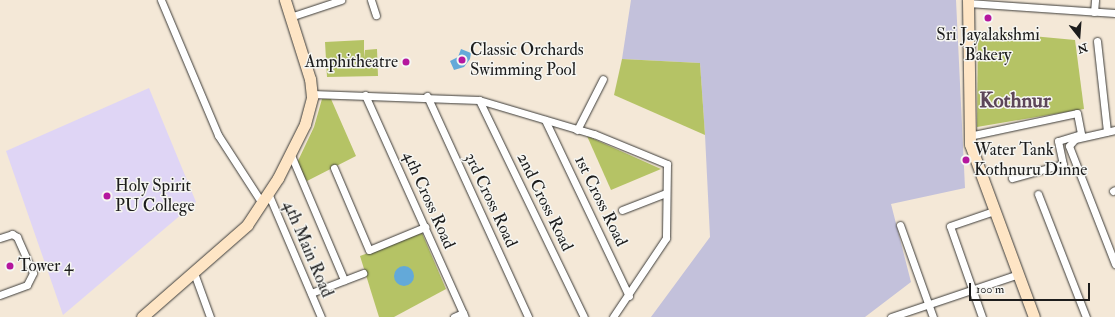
<!DOCTYPE html>
<style>
body{margin:0}
#map{position:relative;width:1115px;height:317px;overflow:hidden;background:#f4e8d7;font-family:"IM FELL Double Pica",serif}
div>[style]{position:absolute}
.built>*{inset:0;background:#dfd5f5}
.industrial>*{inset:0;background:#c3c1db}
.green>*{inset:0;background:#b5c365}
.water>*{inset:0;background:#63a9d9}
.round{border-radius:50%}
.roads{filter:drop-shadow(0 0 1px #3c3b38) drop-shadow(0 0 1px #3c3b38)}
.street>*{height:7px;margin:-3.5px;padding:0 3.5px;transform-origin:3.5px;border-radius:3.5px;background:#fff}
.secondary>*{height:11px;margin:-5.5px;padding:0 5.5px;transform-origin:5.5px;border-radius:5.5px;background:#fee5c5}
.dots>*{width:11px;height:11px;translate:-50% -50%;box-sizing:border-box;border:2px solid #f6f6f2;border-radius:50%}
span{translate:-50% -50%;white-space:nowrap;text-align:center;line-height:1.15;-webkit-text-stroke:3px #f6f6f2;paint-order:stroke}
.poi-label{font-size:17px;color:#1c1c1c}
.left{translate:0 -50%;text-align:left}
.right{translate:-100% -50%;text-align:right}
.street-label{font-size:17px;color:#1c1c1c}
.district-label{font-size:21px;color:#5d4659;font-weight:700}
.north{position:absolute;left:1059px;top:16px;width:40px;height:40px;-webkit-text-stroke:3px #f6f6f2;paint-order:stroke;rotate:163deg;font-size:11px;font-weight:700;line-height:16px;text-align:center;color:#1c1c1c}
.north::after{content:'';display:block;margin:auto;width:14px;height:18px;background:#1c1c1c;clip-path:polygon(50% 0,100% 100%,50% 72%,0 100%)}
.scale{position:absolute;left:969px;top:283px;width:121px;height:18px;box-sizing:border-box;border:2px solid #1c1c1c;border-top:0;padding-left:5px;font-size:12px;line-height:14px;white-space:nowrap;color:#1c1c1c;-webkit-text-stroke:3px #f6f6f2;paint-order:stroke}
</style>
<div id="map">
<div class="built">
<i style="clip-path:polygon(149px 88px,196px 202px,63px 315px,6px 151px)"></i>
</div>
<div class="industrial">
<i style="clip-path:polygon(631px 0,956px 0,965px 188px,891px 204px,911px 282px,865px 317px,651px 317px,710px 237px,705px 135px,700px 63px,622px 59px)"></i>
</div>
<div class="green">
<i style="clip-path:polygon(978px 31px,1075px 40px,1084px 109px,977px 127px)"></i>
<i style="clip-path:polygon(364px 40px,364px 58px,365px 50px,377px 49px,378px 76px,327px 77px,325px 42px)"></i>
<i style="clip-path:polygon(622px 59px,700px 63px,705px 135px,614px 95px)"></i>
<i style="clip-path:polygon(322px 99px,331px 99px,356px 156px,307px 181px,296px 165px,314px 127px)"></i>
<i style="clip-path:polygon(587px 136px,661px 169px,611px 190px)"></i>
<i style="clip-path:polygon(422px 233px,446px 289px,394px 317px,379px 317px,360px 256px)"></i>
</div>
<div class="water">
<i style="clip-path:polygon(461px 49px,471px 53px,470px 59px,464px 67px,454px 70px,450px 61px,458px 57px)"></i>
<i class="round" style="left:394px;top:266px;width:20px;height:20px"></i>
</div>
<div class="roads">
<div class="street">
<i style="left:161px;top:0;width:147px;rotate:67.1deg"></i>
<i style="left:218px;top:135px;width:81px;rotate:57.1deg"></i>
<i style="left:371px;top:0;width:16px;rotate:72deg"></i>
<i style="left:968px;top:3px;width:147px;rotate:3.9deg"></i>
<i style="left:1094px;top:12px;width:12px;rotate:-85deg"></i>
<i style="left:290px;top:17px;width:54px;rotate:-18.4deg"></i>
<i style="left:1097px;top:41px;width:91px;rotate:83.7deg"></i>
<i style="left:312px;top:94px;width:167px;rotate:2.1deg"></i>
<i style="left:479px;top:100px;width:120px;rotate:16.5deg"></i>
<i style="left:594px;top:134px;width:79px;rotate:22.3deg"></i>
<i style="left:667px;top:164px;width:74px;rotate:90.8deg"></i>
<i style="left:666px;top:238px;width:95px;rotate:123.9deg"></i>
<i style="left:365px;top:95px;width:243px;rotate:65.8deg"></i>
<i style="left:427px;top:96px;width:243px;rotate:65.4deg"></i>
<i style="left:479px;top:100px;width:241px;rotate:64.2deg"></i>
<i style="left:545px;top:120px;width:195px;rotate:64.5deg"></i>
<i style="left:577px;top:130px;width:57px;rotate:-63deg"></i>
<i style="left:1115px;top:130px;width:41px;rotate:167.3deg"></i>
<i style="left:1075px;top:139px;width:9px;rotate:131deg"></i>
<i style="left:1069px;top:146px;width:127px;rotate:68.7deg"></i>
<i style="left:969px;top:136px;width:110px;rotate:-12deg"></i>
<i style="left:1077px;top:113px;width:21px;rotate:79deg"></i>
<i style="left:1081px;top:134px;width:24px;rotate:163deg"></i>
<i style="left:1058px;top:141px;width:24px;rotate:78deg"></i>
<i style="left:1063px;top:164px;width:53px;rotate:164.6deg"></i>
<i style="left:291px;top:155px;width:136px;rotate:67deg"></i>
<i style="left:334px;top:168px;width:89px;rotate:66.9deg"></i>
<i style="left:369px;top:250px;width:61px;rotate:-22.3deg"></i>
<i style="left:1113px;top:191px;width:2px;rotate:-27deg"></i>
<i style="left:268px;top:193px;width:135px;rotate:66.9deg"></i>
<i style="left:1038px;top:194px;width:132px;rotate:68.7deg"></i>
<i style="left:622px;top:210px;width:47px;rotate:-21.1deg"></i>
<i style="left:900px;top:225px;width:98px;rotate:70.3deg"></i>
<i style="left:0;top:238px;width:13px;rotate:-18deg"></i>
<i style="left:12px;top:234px;width:6px;rotate:31deg"></i>
<i style="left:17px;top:237px;width:39px;rotate:66deg"></i>
<i style="left:33px;top:273px;width:13px;rotate:117deg"></i>
<i style="left:27px;top:285px;width:29px;rotate:160deg"></i>
<i style="left:194px;top:273px;width:47px;rotate:70deg"></i>
<i style="left:311px;top:293px;width:56px;rotate:-21deg"></i>
<i style="left:454px;top:317px;width:10px;rotate:-24deg"></i>
<i style="left:891px;top:317px;width:132px;rotate:-18.6deg"></i>
<i style="left:982px;top:317px;width:96px;rotate:-109.4deg"></i>
<i style="left:950px;top:226px;width:46px;rotate:-18.8deg"></i>
</div>
<div class="secondary">
<i style="left:968px;top:0;width:144px;rotate:89.2deg"></i>
<i style="left:970px;top:144px;width:184px;rotate:69.7deg"></i>
<i style="left:142px;top:317px;width:140px;rotate:-41.2deg"></i>
<i style="left:247px;top:225px;width:56px;rotate:-56.6deg"></i>
<i style="left:278px;top:178px;width:60px;rotate:-63.4deg"></i>
<i style="left:305px;top:124px;width:28px;rotate:-75deg"></i>
<i style="left:312px;top:97px;width:18px;rotate:-96deg"></i>
<i style="left:310px;top:79px;width:83px;rotate:-107.6deg"></i>
</div>
</div>
<div class="dots">
<i style="left:988px;top:18px;background:#b5179e"></i>
<i style="left:462px;top:60px;background:#b5179e"></i>
<i style="left:406px;top:62px;background:#b5179e"></i>
<i style="left:966px;top:160px;background:#b5179e"></i>
<i style="left:107px;top:196px;background:#b5179e"></i>
<i style="left:10px;top:266px;background:#b5179e"></i>
</div>
<div class="poi-label">
<span style="left:988px;top:45px">Sri Jayalakshmi<br>Bakery</span>
<span class="left" style="left:470px;top:60px">Classic Orchards<br>Swimming Pool</span>
<span class="right" style="left:398px;top:62px">Amphitheatre</span>
<span class="left" style="left:974px;top:160px">Water Tank<br>Kothnuru Dinne</span>
<span class="left" style="left:115px;top:196px">Holy Spirit<br>PU College</span>
<span class="left" style="left:18px;top:266px">Tower 4</span>
</div>
<div class="street-label">
<span style="left:429px;top:200px;rotate:66deg">4th Cross Road</span>
<span style="left:491px;top:200px;rotate:65deg">3rd Cross Road</span>
<span style="left:601px;top:201px;rotate:64deg">1st Cross Road</span>
<span style="left:545px;top:202px;rotate:64deg">2nd Cross Road</span>
<span style="left:308px;top:249px;rotate:67deg">4th Main Road</span>
</div>
<div class="district-label">
<span style="left:1015px;top:101px">Kothnur</span>
</div>
<div class="north">N</div>
<div class="scale">100 m</div>
</div>
